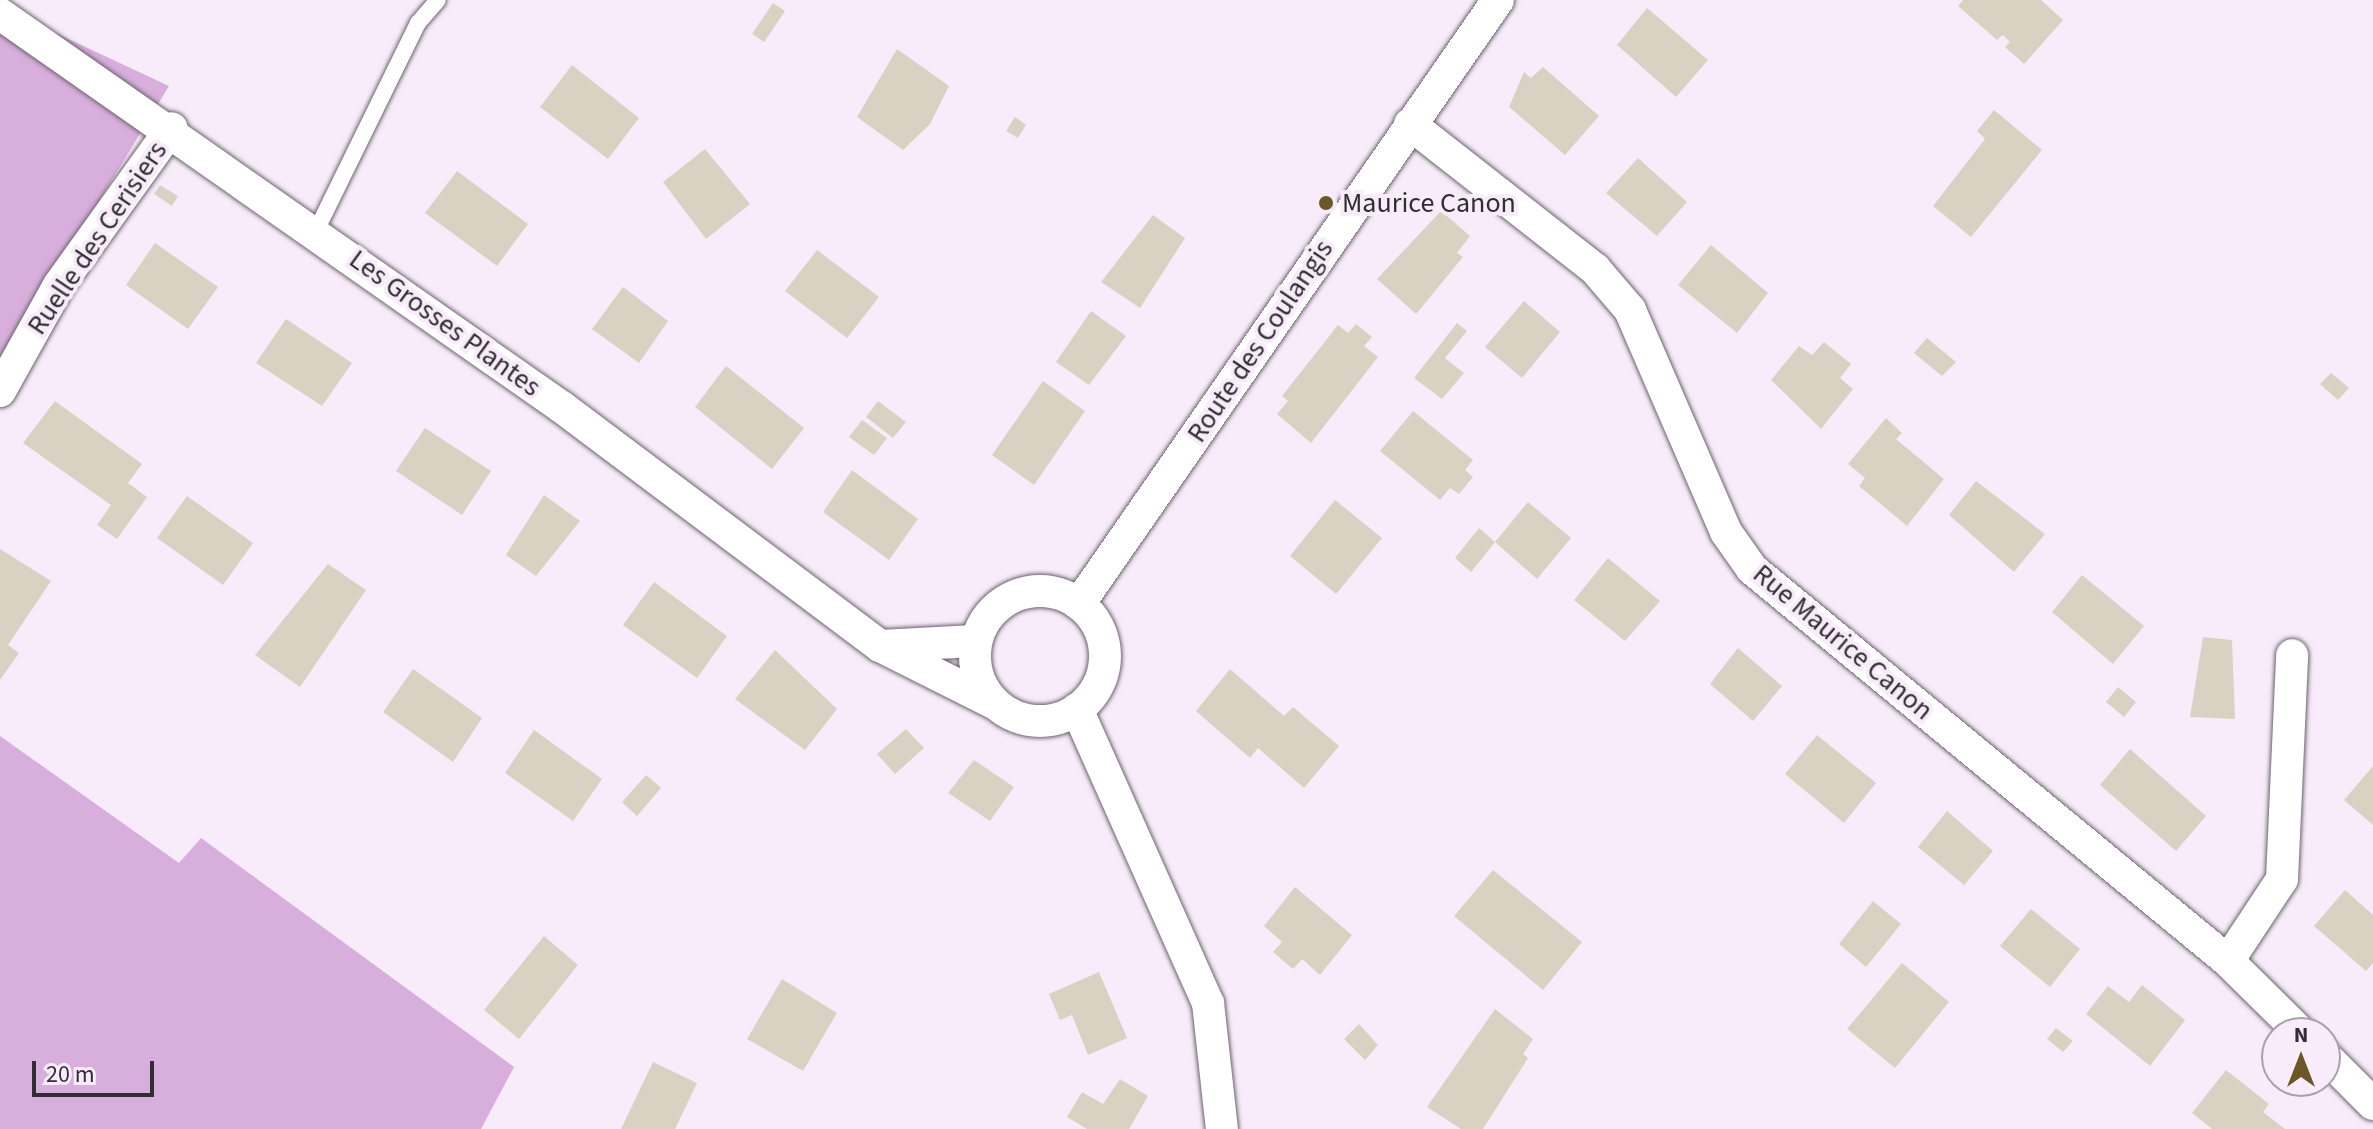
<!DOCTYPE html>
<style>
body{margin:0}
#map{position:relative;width:2373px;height:1129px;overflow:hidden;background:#f8ecfa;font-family:"Source Sans 3",sans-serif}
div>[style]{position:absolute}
.green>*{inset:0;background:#d7aedc}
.building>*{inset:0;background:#d9d2c2}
.roads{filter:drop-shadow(0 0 2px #6d636f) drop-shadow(0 0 2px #6d636f)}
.service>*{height:16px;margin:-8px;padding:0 8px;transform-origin:8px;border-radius:8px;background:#fff}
.minor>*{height:32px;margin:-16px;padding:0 16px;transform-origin:16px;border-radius:16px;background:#fff}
.minor>.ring{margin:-16px;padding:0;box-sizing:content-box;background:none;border:32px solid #fff;border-radius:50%}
.dots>*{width:22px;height:22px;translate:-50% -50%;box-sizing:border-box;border:4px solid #f8ecfa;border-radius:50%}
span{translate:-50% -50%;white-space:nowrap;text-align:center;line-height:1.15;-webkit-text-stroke:8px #f8ecfa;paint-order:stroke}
.poi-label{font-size:28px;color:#312d32}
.left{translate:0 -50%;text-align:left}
.street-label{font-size:28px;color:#312d32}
.north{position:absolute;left:2261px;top:1017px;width:80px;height:80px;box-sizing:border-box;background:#f8ecfa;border:2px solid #a8a0aa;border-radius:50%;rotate:0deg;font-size:22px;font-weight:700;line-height:32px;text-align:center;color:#312d32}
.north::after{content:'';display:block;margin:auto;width:28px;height:36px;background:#6b5726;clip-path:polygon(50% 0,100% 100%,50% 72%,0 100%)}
.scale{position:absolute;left:32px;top:1061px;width:122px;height:36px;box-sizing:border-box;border:4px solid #312d32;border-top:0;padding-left:10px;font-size:24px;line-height:28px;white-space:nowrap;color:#312d32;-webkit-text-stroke:6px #f8ecfa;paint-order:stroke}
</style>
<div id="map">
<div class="green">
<i style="clip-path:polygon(0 7px,169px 86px,0 364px)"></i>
<i style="clip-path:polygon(0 736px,179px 863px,201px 838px,514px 1067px,481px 1129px,0 1129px)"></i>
</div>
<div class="building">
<i style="clip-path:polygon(1963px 0,2041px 0,2063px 20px,2024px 64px,2005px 47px,2010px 42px,2003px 35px,1997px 40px,1958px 6px)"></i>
<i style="clip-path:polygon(773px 3px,785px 11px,764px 42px,752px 34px)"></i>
<i style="clip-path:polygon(1647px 8px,1708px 60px,1676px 97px,1617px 45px)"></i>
<i style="clip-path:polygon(897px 49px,949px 86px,930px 124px,903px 150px,857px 117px)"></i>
<i style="clip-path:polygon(572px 65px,639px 118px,608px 159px,540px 107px)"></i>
<i style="clip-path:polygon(1543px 67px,1599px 116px,1565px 155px,1509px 107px,1524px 72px,1531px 78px)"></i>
<i style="clip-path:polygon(1994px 110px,2042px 150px,1971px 237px,1933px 206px,1985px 139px,1977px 131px)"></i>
<i style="clip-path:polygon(1015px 117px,1026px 125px,1018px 138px,1006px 131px)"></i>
<i style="clip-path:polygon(705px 149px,750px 204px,706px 239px,663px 182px)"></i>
<i style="clip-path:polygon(1638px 158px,1687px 202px,1657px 236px,1606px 193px)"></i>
<i style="clip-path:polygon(457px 171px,528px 224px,497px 266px,425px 213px)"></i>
<i style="clip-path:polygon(160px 185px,178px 196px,172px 206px,154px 194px)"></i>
<i style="clip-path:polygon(1441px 211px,1470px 236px,1457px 253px,1463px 257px,1416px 314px,1377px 279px)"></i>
<i style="clip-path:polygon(1153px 215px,1185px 238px,1140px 308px,1101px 282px)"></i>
<i style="clip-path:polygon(155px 243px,218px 287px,188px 329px,126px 285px)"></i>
<i style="clip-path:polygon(1711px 245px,1768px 293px,1737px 333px,1678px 285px)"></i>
<i style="clip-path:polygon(817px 250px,879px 297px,847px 338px,785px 291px)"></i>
<i style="clip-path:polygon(623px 287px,668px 321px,639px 363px,592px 329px)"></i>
<i style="clip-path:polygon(1524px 301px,1560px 332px,1522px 378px,1485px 347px)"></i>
<i style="clip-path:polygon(1091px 311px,1126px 336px,1089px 385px,1056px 362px)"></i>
<i style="clip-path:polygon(286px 319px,352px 363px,322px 406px,256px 363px)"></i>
<i style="clip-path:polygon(1457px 323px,1467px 331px,1445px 358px,1464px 373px,1442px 399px,1414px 378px)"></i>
<i style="clip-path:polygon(1356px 324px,1372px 337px,1364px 346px,1378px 357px,1311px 443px,1277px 414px,1288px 401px,1282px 396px,1338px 325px,1348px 333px)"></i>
<i style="clip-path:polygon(1927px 338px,1956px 362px,1942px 376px,1914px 353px)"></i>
<i style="clip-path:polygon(1824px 342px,1851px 364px,1840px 378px,1853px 389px,1821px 429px,1771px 380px,1799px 346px,1812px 355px)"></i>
<i style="clip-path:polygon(726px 366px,804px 428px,772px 469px,695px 407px)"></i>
<i style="clip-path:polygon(2331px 373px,2349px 388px,2338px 400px,2320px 384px)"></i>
<i style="clip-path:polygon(1043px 381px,1085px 411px,1034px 485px,992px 455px)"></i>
<i style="clip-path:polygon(55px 401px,142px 464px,128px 483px,147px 497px,117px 539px,97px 525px,111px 505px,23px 443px)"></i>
<i style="clip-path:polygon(878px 401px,906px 422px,893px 438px,866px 417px)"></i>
<i style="clip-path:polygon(1413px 411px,1473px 460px,1465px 470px,1473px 477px,1459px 494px,1450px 488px,1440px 500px,1380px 451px)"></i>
<i style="clip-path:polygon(1886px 418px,1902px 433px,1896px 439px,1944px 479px,1907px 526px,1859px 486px,1865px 478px,1848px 464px)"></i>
<i style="clip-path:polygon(862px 420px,887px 438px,874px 455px,849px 437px)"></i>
<i style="clip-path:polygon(425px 428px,491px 471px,462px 515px,396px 471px)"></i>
<i style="clip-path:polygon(852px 470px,918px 519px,889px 560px,823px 512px)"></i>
<i style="clip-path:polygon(1976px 481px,2045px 534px,2014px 572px,1949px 515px)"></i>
<i style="clip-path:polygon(544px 495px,580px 521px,536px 576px,506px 555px)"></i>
<i style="clip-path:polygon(187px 496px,253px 543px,223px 585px,157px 538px)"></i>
<i style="clip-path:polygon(1335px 500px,1382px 538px,1336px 594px,1290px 556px)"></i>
<i style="clip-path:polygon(1528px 502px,1571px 538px,1537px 579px,1495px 542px)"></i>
<i style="clip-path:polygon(1479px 528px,1495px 542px,1471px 572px,1455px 558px)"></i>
<i style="clip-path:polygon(0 549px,51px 581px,8px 645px,19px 653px,0 680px)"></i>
<i style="clip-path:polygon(1608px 558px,1660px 601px,1625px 641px,1574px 600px)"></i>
<i style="clip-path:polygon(328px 564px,366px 590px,300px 687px,255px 655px)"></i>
<i style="clip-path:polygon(2082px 575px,2144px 626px,2113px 664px,2052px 612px)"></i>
<i style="clip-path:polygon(654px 582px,727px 636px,697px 678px,623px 625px)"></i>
<i style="clip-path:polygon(2203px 637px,2232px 640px,2235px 719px,2190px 717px)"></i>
<i style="clip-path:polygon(1738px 648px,1782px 686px,1753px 721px,1710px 684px)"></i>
<i style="clip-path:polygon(775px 650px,837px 709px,805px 750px,735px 699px)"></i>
<i style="clip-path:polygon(413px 669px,482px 718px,453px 762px,383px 712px)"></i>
<i style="clip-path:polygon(1230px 669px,1284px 716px,1293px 707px,1339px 746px,1304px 788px,1258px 748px,1250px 758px,1196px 711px)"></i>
<i style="clip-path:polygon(2118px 687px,2136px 702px,2124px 717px,2106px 702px)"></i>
<i style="clip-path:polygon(906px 729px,924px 748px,895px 774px,877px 754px)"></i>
<i style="clip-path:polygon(534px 730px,602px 779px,573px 821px,505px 773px)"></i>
<i style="clip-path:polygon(1817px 735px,1876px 783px,1844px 823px,1785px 774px)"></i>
<i style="clip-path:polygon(2130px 749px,2206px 816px,2176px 851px,2100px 785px)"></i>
<i style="clip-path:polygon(974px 760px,1014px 787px,990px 821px,948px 793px)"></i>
<i style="clip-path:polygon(2373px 766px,2373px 825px,2344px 800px)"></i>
<i style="clip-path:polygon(646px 775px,661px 788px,637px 816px,622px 802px)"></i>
<i style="clip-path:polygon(1947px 811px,1993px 851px,1964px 885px,1918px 847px)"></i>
<i style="clip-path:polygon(1493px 870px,1582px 942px,1543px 990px,1454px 916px)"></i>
<i style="clip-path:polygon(1295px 887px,1352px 935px,1320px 975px,1302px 959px,1293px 969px,1273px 952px,1282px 942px,1264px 926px)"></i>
<i style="clip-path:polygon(2345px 890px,2373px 915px,2373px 963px,2366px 971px,2314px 926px)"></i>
<i style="clip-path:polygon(1873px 901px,1901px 924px,1866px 967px,1839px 944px)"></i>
<i style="clip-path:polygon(2031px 909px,2080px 949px,2050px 987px,2000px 946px)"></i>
<i style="clip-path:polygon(544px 936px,578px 965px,519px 1039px,484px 1010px)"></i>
<i style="clip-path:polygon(1902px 963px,1949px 1002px,1895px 1068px,1847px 1029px)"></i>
<i style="clip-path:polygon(1099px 972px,1127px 1038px,1088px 1055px,1072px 1015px,1060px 1020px,1049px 994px)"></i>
<i style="clip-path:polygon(782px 979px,837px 1013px,803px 1071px,747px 1039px)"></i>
<i style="clip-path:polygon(2142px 985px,2185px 1020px,2150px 1066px,2086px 1014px,2108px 986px,2129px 1002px)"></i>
<i style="clip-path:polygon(1495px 1009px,1533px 1039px,1523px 1054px,1528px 1058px,1483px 1129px,1461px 1129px,1427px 1107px)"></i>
<i style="clip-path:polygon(1359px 1024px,1378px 1045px,1365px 1060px,1344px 1039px)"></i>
<i style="clip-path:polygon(2056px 1028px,2073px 1041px,2063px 1052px,2047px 1039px)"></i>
<i style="clip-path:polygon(653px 1062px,697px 1083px,675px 1129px,621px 1129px)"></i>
<i style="clip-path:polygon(2226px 1070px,2269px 1104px,2263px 1112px,2285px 1129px,2212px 1129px,2192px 1113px)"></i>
<i style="clip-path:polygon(1120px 1079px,1148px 1096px,1129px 1129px,1087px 1129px,1067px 1117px,1082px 1092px,1103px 1104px)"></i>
</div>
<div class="roads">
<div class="service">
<i style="left:316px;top:231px;width:232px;rotate:-63.9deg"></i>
<i style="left:418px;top:23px;width:30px;rotate:-49deg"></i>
</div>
<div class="minor">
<i style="left:0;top:14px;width:687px;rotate:34.99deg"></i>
<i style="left:563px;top:408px;width:396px;rotate:36.9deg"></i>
<i style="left:880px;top:646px;width:127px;rotate:26.6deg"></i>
<i style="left:1410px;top:124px;width:235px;rotate:38.1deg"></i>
<i style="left:1595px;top:269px;width:54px;rotate:49.5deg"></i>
<i style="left:1630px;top:310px;width:242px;rotate:66.6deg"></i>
<i style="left:1726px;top:532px;width:45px;rotate:54.9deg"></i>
<i style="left:1752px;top:569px;width:617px;rotate:39.47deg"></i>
<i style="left:2228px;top:961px;width:103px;rotate:44.6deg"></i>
<i style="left:0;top:391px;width:121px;rotate:-60.9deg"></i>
<i style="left:59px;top:285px;width:193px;rotate:-54.3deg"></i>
<i class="ring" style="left:975px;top:591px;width:98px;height:98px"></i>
<i style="left:1079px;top:604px;width:735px;rotate:-55.25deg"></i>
<i style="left:880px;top:646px;width:95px;rotate:-3deg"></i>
<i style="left:1077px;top:709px;width:322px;rotate:66deg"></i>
<i style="left:1208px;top:1003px;width:127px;rotate:83.7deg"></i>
<i style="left:2228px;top:961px;width:98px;rotate:-56.6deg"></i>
<i style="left:2282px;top:879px;width:224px;rotate:-87.4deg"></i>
<i style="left:2325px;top:1056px;width:68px;rotate:45deg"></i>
</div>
</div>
<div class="dots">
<i style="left:1326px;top:203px;background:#6b5726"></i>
</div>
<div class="poi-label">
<span class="left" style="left:1342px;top:203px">Maurice Canon</span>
</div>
<div class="street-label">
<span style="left:97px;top:238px;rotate:-56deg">Ruelle des Cerisiers</span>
<span style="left:445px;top:323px;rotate:36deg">Les Grosses Plantes</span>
<span style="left:1260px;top:341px;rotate:-56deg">Route des Coulangis</span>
<span style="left:1843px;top:642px;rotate:40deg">Rue Maurice Canon</span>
</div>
<div class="north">N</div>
<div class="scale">20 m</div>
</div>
